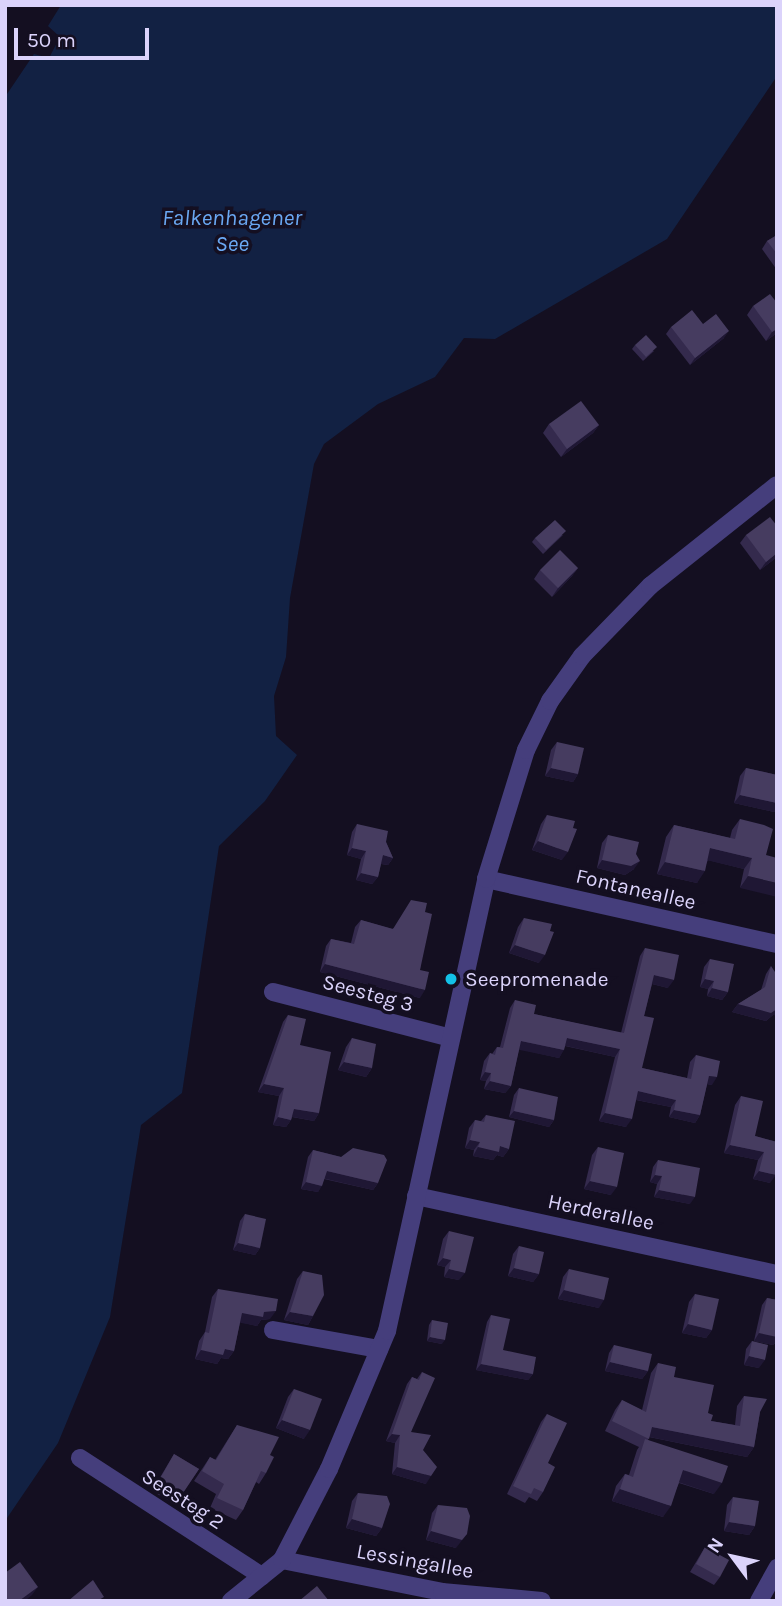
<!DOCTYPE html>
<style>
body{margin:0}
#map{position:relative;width:782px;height:1606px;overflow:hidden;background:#140f21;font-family:Karla,sans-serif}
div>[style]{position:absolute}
.water>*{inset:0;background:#122143}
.minor>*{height:18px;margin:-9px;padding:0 9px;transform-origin:9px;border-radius:9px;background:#453e7c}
.wall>*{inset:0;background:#342a4d}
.shaded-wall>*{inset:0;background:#1f1734}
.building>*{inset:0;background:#463c60}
.dots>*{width:19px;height:19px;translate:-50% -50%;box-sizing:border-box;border:4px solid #140f21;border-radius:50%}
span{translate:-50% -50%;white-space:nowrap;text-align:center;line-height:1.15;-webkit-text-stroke:7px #140f21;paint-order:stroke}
.street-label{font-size:21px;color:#dbd3fb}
.poi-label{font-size:21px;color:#dbd3fb}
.left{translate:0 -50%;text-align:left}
.water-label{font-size:23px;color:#6aa8f3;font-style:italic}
.frame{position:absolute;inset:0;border:7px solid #dbd3fb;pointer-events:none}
.north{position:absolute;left:698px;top:1522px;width:70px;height:70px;-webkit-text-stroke:5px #140f21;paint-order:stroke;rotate:303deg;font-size:19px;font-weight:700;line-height:28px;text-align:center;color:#dbd3fb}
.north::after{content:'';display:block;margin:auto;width:24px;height:32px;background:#dbd3fb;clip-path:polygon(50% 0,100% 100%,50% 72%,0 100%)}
.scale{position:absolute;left:14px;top:28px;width:135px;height:32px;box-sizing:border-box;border:4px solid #dbd3fb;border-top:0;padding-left:9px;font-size:21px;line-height:24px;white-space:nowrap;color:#dbd3fb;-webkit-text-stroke:5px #140f21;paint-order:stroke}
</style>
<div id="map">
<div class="water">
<i style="clip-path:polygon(61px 5px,777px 5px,777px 76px,667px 239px,495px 339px,464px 338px,435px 377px,378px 404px,324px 444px,314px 464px,290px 598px,286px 657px,274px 696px,276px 736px,297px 755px,265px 801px,219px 846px,182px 1093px,141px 1125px,110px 1317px,58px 1443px,5px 1521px,5px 97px,34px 54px,49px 58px,60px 37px,48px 26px)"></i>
</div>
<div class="minor">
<i style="left:486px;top:879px;width:298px;rotate:12.6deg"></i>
<i style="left:273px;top:992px;width:184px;rotate:14.5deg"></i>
<i style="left:416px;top:1196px;width:369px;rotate:12.2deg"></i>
<i style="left:273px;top:1330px;width:108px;rotate:10.2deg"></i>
<i style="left:80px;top:1458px;width:217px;rotate:33deg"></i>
<i style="left:282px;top:1560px;width:163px;rotate:11.3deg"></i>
<i style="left:442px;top:1592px;width:100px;rotate:5.1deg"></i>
<i style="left:231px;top:1601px;width:65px;rotate:-38.8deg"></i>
<i style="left:282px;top:1560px;width:102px;rotate:-62.7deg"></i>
<i style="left:329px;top:1469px;width:150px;rotate:-67.2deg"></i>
<i style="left:387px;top:1331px;width:463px;rotate:-77.6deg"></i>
<i style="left:486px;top:879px;width:135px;rotate:-72.8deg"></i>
<i style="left:526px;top:750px;width:55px;rotate:-63.9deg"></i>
<i style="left:550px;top:701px;width:55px;rotate:-54.6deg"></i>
<i style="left:582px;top:656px;width:98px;rotate:-45.8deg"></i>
<i style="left:650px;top:586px;width:162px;rotate:-38.5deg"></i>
<i style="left:759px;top:1601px;width:38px;rotate:-61deg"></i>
</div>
<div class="wall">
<i style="clip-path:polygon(777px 235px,777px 270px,762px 249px,767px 241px)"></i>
<i style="clip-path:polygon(753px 306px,777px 333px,766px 341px,747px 315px)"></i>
<i style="clip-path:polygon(703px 324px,724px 338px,690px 365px,666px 334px,671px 327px)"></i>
<i style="clip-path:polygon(635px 345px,654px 351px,643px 361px,632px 349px)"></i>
<i style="clip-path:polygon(549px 424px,599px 425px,593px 433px,561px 457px,543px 433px)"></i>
<i style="clip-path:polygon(777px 526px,777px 557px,760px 570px,740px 543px,746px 535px)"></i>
<i style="clip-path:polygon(563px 535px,543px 554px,532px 542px,535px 538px)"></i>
<i style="clip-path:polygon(578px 568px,572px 576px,552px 597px,534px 579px,540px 570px)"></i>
<i style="clip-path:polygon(557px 742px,578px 774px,573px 782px,545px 776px,551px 750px)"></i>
<i style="clip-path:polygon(746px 768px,777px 775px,777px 809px,774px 812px,734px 803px,740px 776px)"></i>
<i style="clip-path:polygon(547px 815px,562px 860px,532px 850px,541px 824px)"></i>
<i style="clip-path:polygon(740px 819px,766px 855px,740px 888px,744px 869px,708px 860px,697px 883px,657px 874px,666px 837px,674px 825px,730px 838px,732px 830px)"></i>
<i style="clip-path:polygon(357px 824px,386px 842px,393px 858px,388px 865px,381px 864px,378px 877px,372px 884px,356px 880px,361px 859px,347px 855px,352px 832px)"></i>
<i style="clip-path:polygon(608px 835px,636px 854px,634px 869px,625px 875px,597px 868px,602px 843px)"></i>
<i style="clip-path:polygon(425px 912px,420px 970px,420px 998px,320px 972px,326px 946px,331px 939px,351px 943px,355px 927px,361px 920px,392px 929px)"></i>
<i style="clip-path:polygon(524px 918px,539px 963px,509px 953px,518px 927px)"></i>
<i style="clip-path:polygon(645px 948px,668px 988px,652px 984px,644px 1016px,642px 1068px,687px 1078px,690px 1062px,696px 1055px,712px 1085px,707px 1084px,700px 1115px,695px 1123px,669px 1117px,671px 1107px,636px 1100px,626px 1127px,599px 1121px,615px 1057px,565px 1046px,559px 1058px,519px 1049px,511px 1086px,505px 1093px,484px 1089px,486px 1081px,480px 1080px,484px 1061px,490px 1053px,492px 1054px,497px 1047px,500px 1047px,510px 1008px,515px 1000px,534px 1014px,621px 1033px,640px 956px)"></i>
<i style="clip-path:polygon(710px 959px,728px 992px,722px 1000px,707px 996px,708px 989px,700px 987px,704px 967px)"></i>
<i style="clip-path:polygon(771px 966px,773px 1015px,766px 1021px,732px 1012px,738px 1004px,761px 990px,766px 974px)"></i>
<i style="clip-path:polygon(288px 1015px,300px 1045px,319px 1113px,314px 1121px,292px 1117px,291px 1120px,286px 1127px,273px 1125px,279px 1096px,258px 1092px,283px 1022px)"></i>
<i style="clip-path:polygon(352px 1038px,372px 1068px,366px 1077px,338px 1070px,346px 1047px)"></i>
<i style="clip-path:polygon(519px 1088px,554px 1120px,549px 1127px,509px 1117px,514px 1095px)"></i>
<i style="clip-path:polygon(741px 1096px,755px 1136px,777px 1142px,770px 1183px,753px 1179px,758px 1160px,724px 1153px,735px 1105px)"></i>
<i style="clip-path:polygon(486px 1115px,509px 1149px,503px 1157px,497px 1155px,493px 1160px,473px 1156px,474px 1150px,465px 1148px,469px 1128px,475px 1120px,481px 1121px)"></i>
<i style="clip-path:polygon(598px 1147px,611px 1195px,584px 1189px,592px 1155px)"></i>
<i style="clip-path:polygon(313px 1150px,341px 1157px,378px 1183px,373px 1190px,324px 1179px,318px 1192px,301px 1189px,308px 1157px)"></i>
<i style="clip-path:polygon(658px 1160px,690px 1204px,654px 1197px,657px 1184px,650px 1182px,653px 1167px)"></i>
<i style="clip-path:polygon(245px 1214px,260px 1248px,255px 1255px,233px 1250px,240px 1221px)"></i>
<i style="clip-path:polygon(449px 1231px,459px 1280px,444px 1277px,445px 1267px,437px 1265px,443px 1239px)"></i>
<i style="clip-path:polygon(519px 1246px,539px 1274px,533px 1282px,508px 1276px,513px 1254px)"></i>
<i style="clip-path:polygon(569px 1269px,599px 1308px,558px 1299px,563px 1277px)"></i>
<i style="clip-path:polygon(303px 1271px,313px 1316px,308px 1325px,284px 1320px,297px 1279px)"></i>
<i style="clip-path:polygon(218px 1289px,270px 1319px,261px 1320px,257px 1326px,240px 1322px,234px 1351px,228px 1359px,221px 1358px,217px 1364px,195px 1359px,199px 1341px,205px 1332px,212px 1297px)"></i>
<i style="clip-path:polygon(695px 1294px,712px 1330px,706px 1338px,682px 1333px,689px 1302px)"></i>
<i style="clip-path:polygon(767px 1298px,777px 1300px,777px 1341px,773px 1345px,754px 1341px,762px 1305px)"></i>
<i style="clip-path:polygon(491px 1315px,503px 1350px,533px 1374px,528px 1380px,476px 1370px,487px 1322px)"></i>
<i style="clip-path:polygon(432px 1320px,442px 1344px,427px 1341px,429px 1325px)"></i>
<i style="clip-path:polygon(752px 1341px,759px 1368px,744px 1365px,746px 1349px)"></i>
<i style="clip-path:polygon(614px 1345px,648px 1371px,642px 1379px,605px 1371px,609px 1353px)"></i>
<i style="clip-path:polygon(658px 1363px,674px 1377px,708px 1413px,711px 1421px,735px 1425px,737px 1406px,744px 1396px,760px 1412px,754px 1447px,747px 1457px,649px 1437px,648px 1440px,714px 1494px,679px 1483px,663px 1517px,612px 1501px,616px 1486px,625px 1474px,629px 1475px,637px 1450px,639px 1447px,605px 1431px,615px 1410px,622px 1400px,642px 1410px,651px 1373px)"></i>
<i style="clip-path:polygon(422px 1372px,411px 1432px,423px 1450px,426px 1484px,392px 1474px,395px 1443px,386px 1441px,407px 1384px,412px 1377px,417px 1379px)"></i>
<i style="clip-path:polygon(294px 1389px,304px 1439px,276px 1428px,288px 1397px)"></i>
<i style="clip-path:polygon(547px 1414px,548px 1463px,543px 1492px,537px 1501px,529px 1497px,525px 1503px,507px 1494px,541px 1422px)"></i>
<i style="clip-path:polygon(237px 1425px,270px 1455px,266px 1473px,259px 1484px,256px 1482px,243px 1510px,236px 1520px,210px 1508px,216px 1494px,194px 1481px,210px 1457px,215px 1460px)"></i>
<i style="clip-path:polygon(174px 1454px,199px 1469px,175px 1504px,152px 1491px)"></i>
<i style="clip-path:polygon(358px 1493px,382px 1528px,376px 1536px,346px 1528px,352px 1501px)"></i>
<i style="clip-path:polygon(733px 1497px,755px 1526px,749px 1535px,724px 1531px,727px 1505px)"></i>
<i style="clip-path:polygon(438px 1505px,456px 1548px,426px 1540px,432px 1513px)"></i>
<i style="clip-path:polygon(705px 1547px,720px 1577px,714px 1585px,690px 1572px)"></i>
</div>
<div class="shaded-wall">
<i style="clip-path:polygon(777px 329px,777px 333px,766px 341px,772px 332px)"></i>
<i style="clip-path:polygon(729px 331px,724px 338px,690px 365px,695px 358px)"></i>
<i style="clip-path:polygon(599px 425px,593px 433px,561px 457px,567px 449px)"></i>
<i style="clip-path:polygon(777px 553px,777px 557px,760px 570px,766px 562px)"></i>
<i style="clip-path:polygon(578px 568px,572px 576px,552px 597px,558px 588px)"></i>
<i style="clip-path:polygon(551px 768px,578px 774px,573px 782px,545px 776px)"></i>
<i style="clip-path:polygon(740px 795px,777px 803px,777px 809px,774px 812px,734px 803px)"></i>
<i style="clip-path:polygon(538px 841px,568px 852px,562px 860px,532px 850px)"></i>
<i style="clip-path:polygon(352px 848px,366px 851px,361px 859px,347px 855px)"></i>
<i style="clip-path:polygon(710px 848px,752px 858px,744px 869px,702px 859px)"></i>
<i style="clip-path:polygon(383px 855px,393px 858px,388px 865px,377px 863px)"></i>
<i style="clip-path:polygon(602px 860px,640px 861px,634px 869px,625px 875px,597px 868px)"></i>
<i style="clip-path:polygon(665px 862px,705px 871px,697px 883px,657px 874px)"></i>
<i style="clip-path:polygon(361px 873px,378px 877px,372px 884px,356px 880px)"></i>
<i style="clip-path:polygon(748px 876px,777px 883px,777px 897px,740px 888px)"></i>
<i style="clip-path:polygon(515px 945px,545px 955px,539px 963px,509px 953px)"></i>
<i style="clip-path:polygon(325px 964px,425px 990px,420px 998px,320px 972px)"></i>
<i style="clip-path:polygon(654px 975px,674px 980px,668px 988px,648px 983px)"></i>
<i style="clip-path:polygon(705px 979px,714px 981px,708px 989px,700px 987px)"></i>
<i style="clip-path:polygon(712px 988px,728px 992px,722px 1000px,707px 996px)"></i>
<i style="clip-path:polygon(738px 1004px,777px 1009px,777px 1016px,773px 1015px,766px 1021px,732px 1012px)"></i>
<i style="clip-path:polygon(567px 1038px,620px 1049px,615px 1057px,562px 1045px)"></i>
<i style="clip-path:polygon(521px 1041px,564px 1050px,559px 1058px,515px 1049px)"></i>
<i style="clip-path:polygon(344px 1062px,372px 1068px,366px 1077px,338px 1070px)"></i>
<i style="clip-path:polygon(485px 1072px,491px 1073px,486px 1081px,480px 1080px)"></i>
<i style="clip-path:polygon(709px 1076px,717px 1077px,712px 1085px,704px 1084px)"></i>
<i style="clip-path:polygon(490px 1081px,511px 1086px,505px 1093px,484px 1089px)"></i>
<i style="clip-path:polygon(264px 1084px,284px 1088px,279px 1096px,258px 1092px)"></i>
<i style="clip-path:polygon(638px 1091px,676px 1100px,671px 1107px,632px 1099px)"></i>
<i style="clip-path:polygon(294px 1109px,319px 1113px,314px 1121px,288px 1116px)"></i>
<i style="clip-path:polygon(674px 1110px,700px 1115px,695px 1123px,669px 1117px)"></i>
<i style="clip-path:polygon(514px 1111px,554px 1120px,549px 1127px,509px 1117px)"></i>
<i style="clip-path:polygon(605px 1113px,632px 1119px,626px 1127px,599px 1121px)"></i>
<i style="clip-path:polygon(278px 1117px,291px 1120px,286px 1127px,273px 1125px)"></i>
<i style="clip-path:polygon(470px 1140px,480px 1142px,474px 1150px,465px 1148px)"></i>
<i style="clip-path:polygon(730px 1145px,764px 1152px,758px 1160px,724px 1153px)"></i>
<i style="clip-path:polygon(500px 1146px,509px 1149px,503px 1157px,497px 1155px,493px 1160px,473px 1156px,478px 1147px)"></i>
<i style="clip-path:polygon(327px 1171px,378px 1183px,373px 1190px,322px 1178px)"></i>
<i style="clip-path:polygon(759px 1171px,776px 1175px,770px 1183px,753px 1179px)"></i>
<i style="clip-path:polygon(655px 1175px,662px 1176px,657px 1184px,650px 1182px)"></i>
<i style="clip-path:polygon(590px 1181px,617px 1187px,611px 1195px,584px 1189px)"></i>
<i style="clip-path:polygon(306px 1182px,322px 1186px,318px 1192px,301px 1189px)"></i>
<i style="clip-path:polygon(659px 1190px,695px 1197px,690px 1204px,654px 1197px)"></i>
<i style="clip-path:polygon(238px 1243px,260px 1248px,255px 1255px,233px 1250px)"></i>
<i style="clip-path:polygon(443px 1258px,451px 1260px,445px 1267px,437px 1265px)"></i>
<i style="clip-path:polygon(514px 1268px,539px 1274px,533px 1282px,508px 1276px)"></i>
<i style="clip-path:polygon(449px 1269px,465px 1273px,459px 1280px,444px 1277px)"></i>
<i style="clip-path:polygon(564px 1290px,604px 1300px,599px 1308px,558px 1299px)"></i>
<i style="clip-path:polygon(276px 1311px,270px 1319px,261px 1320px,257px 1326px,236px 1322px,242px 1313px)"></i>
<i style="clip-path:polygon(290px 1312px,313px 1316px,308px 1325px,284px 1320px)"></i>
<i style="clip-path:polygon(688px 1324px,712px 1330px,706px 1338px,682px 1333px)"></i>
<i style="clip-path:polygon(759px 1333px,777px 1335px,777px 1341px,773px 1345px,754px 1341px)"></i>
<i style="clip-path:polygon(430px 1337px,445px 1340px,442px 1344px,427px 1341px)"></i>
<i style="clip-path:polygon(225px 1349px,234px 1351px,228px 1359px,221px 1358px,217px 1364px,195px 1359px,201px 1350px)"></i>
<i style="clip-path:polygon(749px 1356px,765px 1360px,759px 1368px,744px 1365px)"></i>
<i style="clip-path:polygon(610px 1362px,648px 1371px,642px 1379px,605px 1371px)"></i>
<i style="clip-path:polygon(481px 1364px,533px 1374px,528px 1380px,476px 1370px)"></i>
<i style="clip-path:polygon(282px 1420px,310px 1430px,304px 1439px,276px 1428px)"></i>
<i style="clip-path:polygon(652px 1427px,754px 1447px,747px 1457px,645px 1436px)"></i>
<i style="clip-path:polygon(392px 1434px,400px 1435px,395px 1443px,386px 1441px)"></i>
<i style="clip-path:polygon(397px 1467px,431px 1476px,426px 1484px,392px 1474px)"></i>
<i style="clip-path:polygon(683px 1470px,722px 1483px,714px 1494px,675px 1481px)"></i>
<i style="clip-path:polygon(620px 1489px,671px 1506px,663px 1517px,612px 1501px)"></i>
<i style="clip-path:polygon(352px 1519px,382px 1528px,376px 1536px,346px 1528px)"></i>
<i style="clip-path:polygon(729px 1522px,755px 1526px,749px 1535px,724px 1531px)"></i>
<i style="clip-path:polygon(431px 1531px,467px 1534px,456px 1548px,426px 1540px)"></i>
<i style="clip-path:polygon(38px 1587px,32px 1595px,25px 1601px,19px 1601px)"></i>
</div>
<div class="building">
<i style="clip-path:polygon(777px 235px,777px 254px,767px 241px)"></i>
<i style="clip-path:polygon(770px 294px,777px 303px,777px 329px,772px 332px,753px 306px)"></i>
<i style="clip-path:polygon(692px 310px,703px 324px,716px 314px,729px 331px,695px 358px,671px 327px)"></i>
<i style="clip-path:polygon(646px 335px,657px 347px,646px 357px,635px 345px)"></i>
<i style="clip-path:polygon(581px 401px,599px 425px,567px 449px,549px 424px)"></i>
<i style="clip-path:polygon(770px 517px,777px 526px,777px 553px,766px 562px,746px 535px)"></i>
<i style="clip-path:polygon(555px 520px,566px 531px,546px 550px,535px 538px)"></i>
<i style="clip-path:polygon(560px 550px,578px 568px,558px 588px,540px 570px)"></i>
<i style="clip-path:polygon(557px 742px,584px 748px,578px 774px,551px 768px)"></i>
<i style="clip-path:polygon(746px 768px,777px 775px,777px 803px,740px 795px)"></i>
<i style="clip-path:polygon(547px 815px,575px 821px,573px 828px,577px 829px,568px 852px,538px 841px)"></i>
<i style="clip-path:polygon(740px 819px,764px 825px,773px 829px,766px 855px,777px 858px,777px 883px,748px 876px,752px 858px,710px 848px,705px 871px,665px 862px,674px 825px,735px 839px)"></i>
<i style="clip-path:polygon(357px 824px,388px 831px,386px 842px,393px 858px,383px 855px,378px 877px,361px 873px,366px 851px,352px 848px)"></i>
<i style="clip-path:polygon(608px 835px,639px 842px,636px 854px,640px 861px,631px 866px,602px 860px)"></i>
<i style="clip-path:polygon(411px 900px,427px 903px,425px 912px,432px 914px,420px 970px,429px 972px,425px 990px,325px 964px,331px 939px,354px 944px,361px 920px,393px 929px)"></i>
<i style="clip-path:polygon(524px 918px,552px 924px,550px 931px,554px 932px,545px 955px,515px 945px)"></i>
<i style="clip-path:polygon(645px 948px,679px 955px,674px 980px,654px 975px,644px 1016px,654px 1018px,642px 1068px,691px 1079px,696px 1055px,720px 1061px,717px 1077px,709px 1076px,700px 1115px,674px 1110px,676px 1100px,638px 1091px,632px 1119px,605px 1113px,620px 1049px,567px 1038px,564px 1050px,521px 1041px,511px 1086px,490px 1081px,491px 1073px,485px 1072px,490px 1053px,495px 1055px,497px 1047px,503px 1048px,515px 1000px,536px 1005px,534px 1014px,624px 1033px)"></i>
<i style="clip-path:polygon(710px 959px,734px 964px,728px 992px,712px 988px,714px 981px,705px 979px)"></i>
<i style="clip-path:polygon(771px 966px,777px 975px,777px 1009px,771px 1013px,738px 1004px,765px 987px)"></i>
<i style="clip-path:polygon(288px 1015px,306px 1019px,300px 1045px,331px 1052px,319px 1113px,294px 1109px,291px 1120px,278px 1117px,284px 1088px,264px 1084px)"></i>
<i style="clip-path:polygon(352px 1038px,376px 1044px,372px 1068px,344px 1062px)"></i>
<i style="clip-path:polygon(519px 1088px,558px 1097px,554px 1120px,514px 1111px)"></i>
<i style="clip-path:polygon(741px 1096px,763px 1101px,755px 1136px,777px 1142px,776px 1175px,759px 1171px,764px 1152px,730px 1145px)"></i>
<i style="clip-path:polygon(486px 1115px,515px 1121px,509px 1149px,500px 1146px,499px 1152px,478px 1147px,480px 1142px,470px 1140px,475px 1120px,484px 1122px)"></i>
<i style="clip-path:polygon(598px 1147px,624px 1153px,617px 1187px,590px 1181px)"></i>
<i style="clip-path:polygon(353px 1148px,384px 1155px,387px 1160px,378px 1183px,327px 1171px,322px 1186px,306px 1182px,313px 1150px,341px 1157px)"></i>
<i style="clip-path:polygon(658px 1160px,700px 1168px,695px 1197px,659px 1190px,662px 1176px,655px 1175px)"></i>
<i style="clip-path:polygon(245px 1214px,266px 1219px,260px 1248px,238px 1243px)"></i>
<i style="clip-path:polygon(449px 1231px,474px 1237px,465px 1273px,449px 1269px,451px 1260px,443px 1258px)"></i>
<i style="clip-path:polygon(519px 1246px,544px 1252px,539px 1274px,514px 1268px)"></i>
<i style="clip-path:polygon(569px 1269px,609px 1278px,604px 1300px,564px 1290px)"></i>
<i style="clip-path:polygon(303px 1271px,322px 1275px,324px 1295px,313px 1316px,290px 1312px)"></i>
<i style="clip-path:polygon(218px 1289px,278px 1299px,276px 1311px,264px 1312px,263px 1317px,242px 1313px,234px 1351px,225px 1349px,223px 1355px,201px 1350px,205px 1332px,209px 1333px)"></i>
<i style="clip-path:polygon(695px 1294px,719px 1299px,712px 1330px,688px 1324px)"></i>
<i style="clip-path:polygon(767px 1298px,777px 1300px,777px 1337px,759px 1333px)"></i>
<i style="clip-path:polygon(491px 1315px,510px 1319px,503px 1350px,536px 1357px,533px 1374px,481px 1364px)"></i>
<i style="clip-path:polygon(432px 1320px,448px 1323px,445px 1340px,430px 1337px)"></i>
<i style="clip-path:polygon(752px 1341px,768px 1345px,765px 1360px,749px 1356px)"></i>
<i style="clip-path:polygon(614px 1345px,652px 1354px,648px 1371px,610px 1362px)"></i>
<i style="clip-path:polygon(658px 1363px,676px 1367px,674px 1377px,714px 1385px,708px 1413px,713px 1415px,711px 1421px,740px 1426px,744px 1396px,767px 1399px,760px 1412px,754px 1447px,652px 1427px,649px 1439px,612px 1421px,622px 1400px,646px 1412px)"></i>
<i style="clip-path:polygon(422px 1372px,435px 1378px,411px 1432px,431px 1435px,423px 1450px,437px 1467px,431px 1476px,397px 1467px,400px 1435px,392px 1434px,412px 1377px,419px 1380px)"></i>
<i style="clip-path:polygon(294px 1389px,322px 1399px,310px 1430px,282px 1420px)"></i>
<i style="clip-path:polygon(547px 1414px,567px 1423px,548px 1463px,555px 1467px,543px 1492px,534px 1488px,531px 1494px,513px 1486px)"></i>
<i style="clip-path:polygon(237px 1425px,279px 1437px,270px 1455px,274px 1457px,266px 1473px,261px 1471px,243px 1510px,217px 1498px,224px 1484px,202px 1471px,210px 1457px,216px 1460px)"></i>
<i style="clip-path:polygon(645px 1439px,728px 1466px,722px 1483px,683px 1470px,671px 1506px,620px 1489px,625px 1474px,633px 1477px)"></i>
<i style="clip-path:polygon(174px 1454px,199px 1469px,181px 1496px,158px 1482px)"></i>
<i style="clip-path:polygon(358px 1493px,387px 1496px,390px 1504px,382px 1528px,352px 1519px)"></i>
<i style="clip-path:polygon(733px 1497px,759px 1501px,755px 1526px,729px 1522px)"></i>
<i style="clip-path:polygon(438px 1505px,467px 1508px,470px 1516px,467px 1534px,462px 1540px,431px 1531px)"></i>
<i style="clip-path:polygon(705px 1547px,729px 1560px,720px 1577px,696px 1564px)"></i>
<i style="clip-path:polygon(20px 1562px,38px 1587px,19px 1601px,7px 1601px,5px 1598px,5px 1573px)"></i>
<i style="clip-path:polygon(93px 1580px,104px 1597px,97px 1601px,68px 1601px)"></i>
<i style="clip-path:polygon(317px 1586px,329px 1601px,299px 1601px)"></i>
</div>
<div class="dots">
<i style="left:451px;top:979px;background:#13c1e7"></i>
</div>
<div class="street-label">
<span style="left:636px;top:889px;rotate:13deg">Fontaneallee</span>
<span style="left:368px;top:993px;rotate:15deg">Seesteg 3</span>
<span style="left:601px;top:1212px;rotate:12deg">Herderallee</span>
<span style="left:183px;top:1499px;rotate:33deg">Seesteg 2</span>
<span style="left:415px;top:1561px;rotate:10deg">Lessingallee</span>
</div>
<div class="poi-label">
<span class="left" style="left:465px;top:979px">Seepromenade</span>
</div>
<div class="water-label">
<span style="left:232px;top:231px">Falkenhagener<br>See</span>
</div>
<div class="frame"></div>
<div class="north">N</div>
<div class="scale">50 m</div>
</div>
